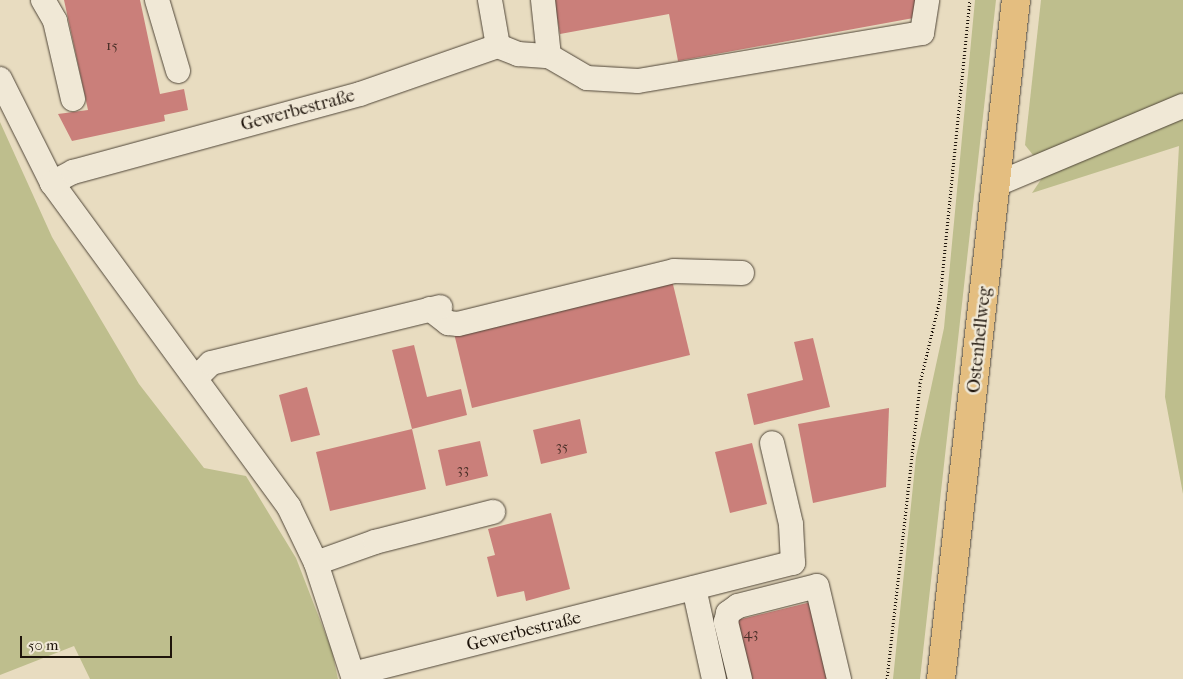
<!DOCTYPE html>
<meta charset="utf-8">
<style>
body{margin:0}
#map{position:relative;width:1183px;height:679px;overflow:hidden;background:#e8dcc0;font-family:"IM FELL French Canon",serif}
div>[style]{position:absolute}
.green>*{inset:0;background:#bebe8d}
.building>*{inset:0;background:#ca7f7a}
.path>*{height:3px;margin-top:-1.5px;transform-origin:0;background:repeating-linear-gradient(90deg,#1e140b 0 1px,transparent 0 3.5px)}
.roads{filter:drop-shadow(0 0 1px #504638) drop-shadow(0 0 1px #504638)}
.minor>*{height:24px;margin:-12px;padding:0 12px;transform-origin:12px;border-radius:12px;background:#f0e8d6}
.major>*{height:28px;margin:-14px;padding:0 14px;transform-origin:14px;border-radius:14px;background:#e4be80}
span{translate:-50% -50%;white-space:nowrap;text-align:center;line-height:1.15;-webkit-text-stroke:5px #f0e8d6;paint-order:stroke}
.number-label{font-size:15px;color:#492f27}
.number-label span{-webkit-text-stroke-width:0}
.street-label{font-size:18px;color:#1e140b}
.scale{position:absolute;left:20px;top:636px;width:152px;height:22px;box-sizing:border-box;border:2px solid #1e140b;border-top:0;padding-left:6px;font-size:15px;line-height:18px;white-space:nowrap;color:#1e140b;-webkit-text-stroke:4px #f0e8d6;paint-order:stroke}
</style>
<div id="map">
<div class="green">
<i style="clip-path:polygon(975px 0,996px 0,920px 679px,893px 679px,916px 457px,944px 328px)"></i>
<i style="clip-path:polygon(1041px 0,1183px 0,1183px 99px,1050px 156px,1033px 155px,1025px 145px)"></i>
<i style="clip-path:polygon(1183px 117px,1183px 494px,1165px 397px,1179px 146px,1032px 193px,1044px 175px)"></i>
<i style="clip-path:polygon(0 122px,52px 237px,139px 384px,204px 468px,246px 476px,296px 558px,332px 651px,338px 679px,90px 679px,74px 646px,0 675px)"></i>
</div>
<div class="building">
<i style="clip-path:polygon(64px 0,140px 0,160px 94px,184px 89px,188px 110px,164px 115px,165px 121px,72px 141px,58px 114px,88px 110px)"></i>
<i style="clip-path:polygon(554px 0,916px 0,919px 17px,678px 61px,669px 14px,560px 34px)"></i>
<i style="clip-path:polygon(671px 276px,690px 355px,472px 408px,453px 329px)"></i>
<i style="clip-path:polygon(813px 338px,830px 407px,754px 425px,747px 394px,803px 380px,794px 342px)"></i>
<i style="clip-path:polygon(414px 345px,427px 397px,461px 389px,467px 415px,412px 429px,426px 489px,330px 511px,316px 452px,412px 429px,392px 350px)"></i>
<i style="clip-path:polygon(307px 387px,320px 435px,291px 442px,279px 395px)"></i>
<i style="clip-path:polygon(889px 408px,886px 487px,813px 503px,798px 424px)"></i>
<i style="clip-path:polygon(580px 419px,587px 453px,541px 464px,533px 430px)"></i>
<i style="clip-path:polygon(480px 441px,488px 476px,446px 486px,438px 450px)"></i>
<i style="clip-path:polygon(752px 443px,767px 504px,730px 513px,715px 452px)"></i>
<i style="clip-path:polygon(551px 513px,570px 589px,526px 601px,524px 591px,497px 597px,487px 557px,495px 555px,488px 529px)"></i>
<i style="clip-path:polygon(811px 602px,829px 679px,747px 679px,733px 621px)"></i>
</div>
<div class="path">
<i style="left:887px;top:679px;width:298px;rotate:-83.6deg"></i>
<i style="left:920px;top:383px;width:86px;rotate:-76.6deg"></i>
<i style="left:940px;top:299px;width:301px;rotate:-84.3deg"></i>
</div>
<div class="roads">
<div class="minor">
<i style="left:43px;top:0;width:24px;rotate:60deg"></i>
<i style="left:55px;top:21px;width:80px;rotate:77deg"></i>
<i style="left:157px;top:0;width:74px;rotate:73.5deg"></i>
<i style="left:543px;top:0;width:56px;rotate:83.9deg"></i>
<i style="left:498px;top:46px;width:22px;rotate:22deg"></i>
<i style="left:518px;top:54px;width:31px;rotate:4deg"></i>
<i style="left:549px;top:56px;width:44px;rotate:30.1deg"></i>
<i style="left:587px;top:78px;width:51px;rotate:3.4deg"></i>
<i style="left:638px;top:81px;width:288px;rotate:-9.6deg"></i>
<i style="left:922px;top:33px;width:33px;rotate:-81deg"></i>
<i style="left:0;top:79px;width:116px;rotate:63.4deg"></i>
<i style="left:52px;top:183px;width:401px;rotate:53.8deg"></i>
<i style="left:289px;top:507px;width:62px;rotate:64.3deg"></i>
<i style="left:316px;top:563px;width:122px;rotate:71.9deg"></i>
<i style="left:52px;top:183px;width:24px;rotate:-28deg"></i>
<i style="left:73px;top:172px;width:297px;rotate:-15.2deg"></i>
<i style="left:360px;top:94px;width:146px;rotate:-19.2deg"></i>
<i style="left:498px;top:46px;width:47px;rotate:-99.9deg"></i>
<i style="left:997px;top:184px;width:202px;rotate:-22.8deg"></i>
<i style="left:430px;top:309px;width:23px;rotate:38deg"></i>
<i style="left:448px;top:323px;width:10px;rotate:6deg"></i>
<i style="left:458px;top:324px;width:222px;rotate:-13.8deg"></i>
<i style="left:674px;top:271px;width:68px;rotate:1.7deg"></i>
<i style="left:196px;top:378px;width:21px;rotate:-45deg"></i>
<i style="left:211px;top:363px;width:236px;rotate:-13.7deg"></i>
<i style="left:316px;top:563px;width:63px;rotate:-19.6deg"></i>
<i style="left:375px;top:542px;width:122px;rotate:-14.3deg"></i>
<i style="left:694px;top:588px;width:93px;rotate:77.6deg"></i>
<i style="left:353px;top:674px;width:454px;rotate:-14.2deg"></i>
<i style="left:793px;top:563px;width:39px;rotate:-93deg"></i>
<i style="left:791px;top:524px;width:83px;rotate:-103.2deg"></i>
<i style="left:740px;top:679px;width:59px;rotate:-103.8deg"></i>
<i style="left:726px;top:622px;width:9px;rotate:-77deg"></i>
<i style="left:728px;top:613px;width:12px;rotate:-35deg"></i>
<i style="left:738px;top:606px;width:81px;rotate:-14.2deg"></i>
<i style="left:817px;top:586px;width:96px;rotate:76.7deg"></i>
</div>
<div class="major">
<i style="left:941px;top:679px;width:683px;rotate:-83.7deg"></i>
</div>
</div>
<div class="number-label">
<span style="left:112px;top:46px">15</span>
<span style="left:562px;top:447px">35</span>
<span style="left:463px;top:470px">33</span>
<span style="left:751px;top:634px">43</span>
</div>
<div class="street-label">
<span style="left:298px;top:111px;rotate:-15deg">Gewerbestraße</span>
<span style="left:980px;top:340px;rotate:-84deg">Ostenhellweg</span>
<span style="left:524px;top:632px;rotate:-14deg">Gewerbestraße</span>
</div>
<div class="scale">50 m</div>
</div>
